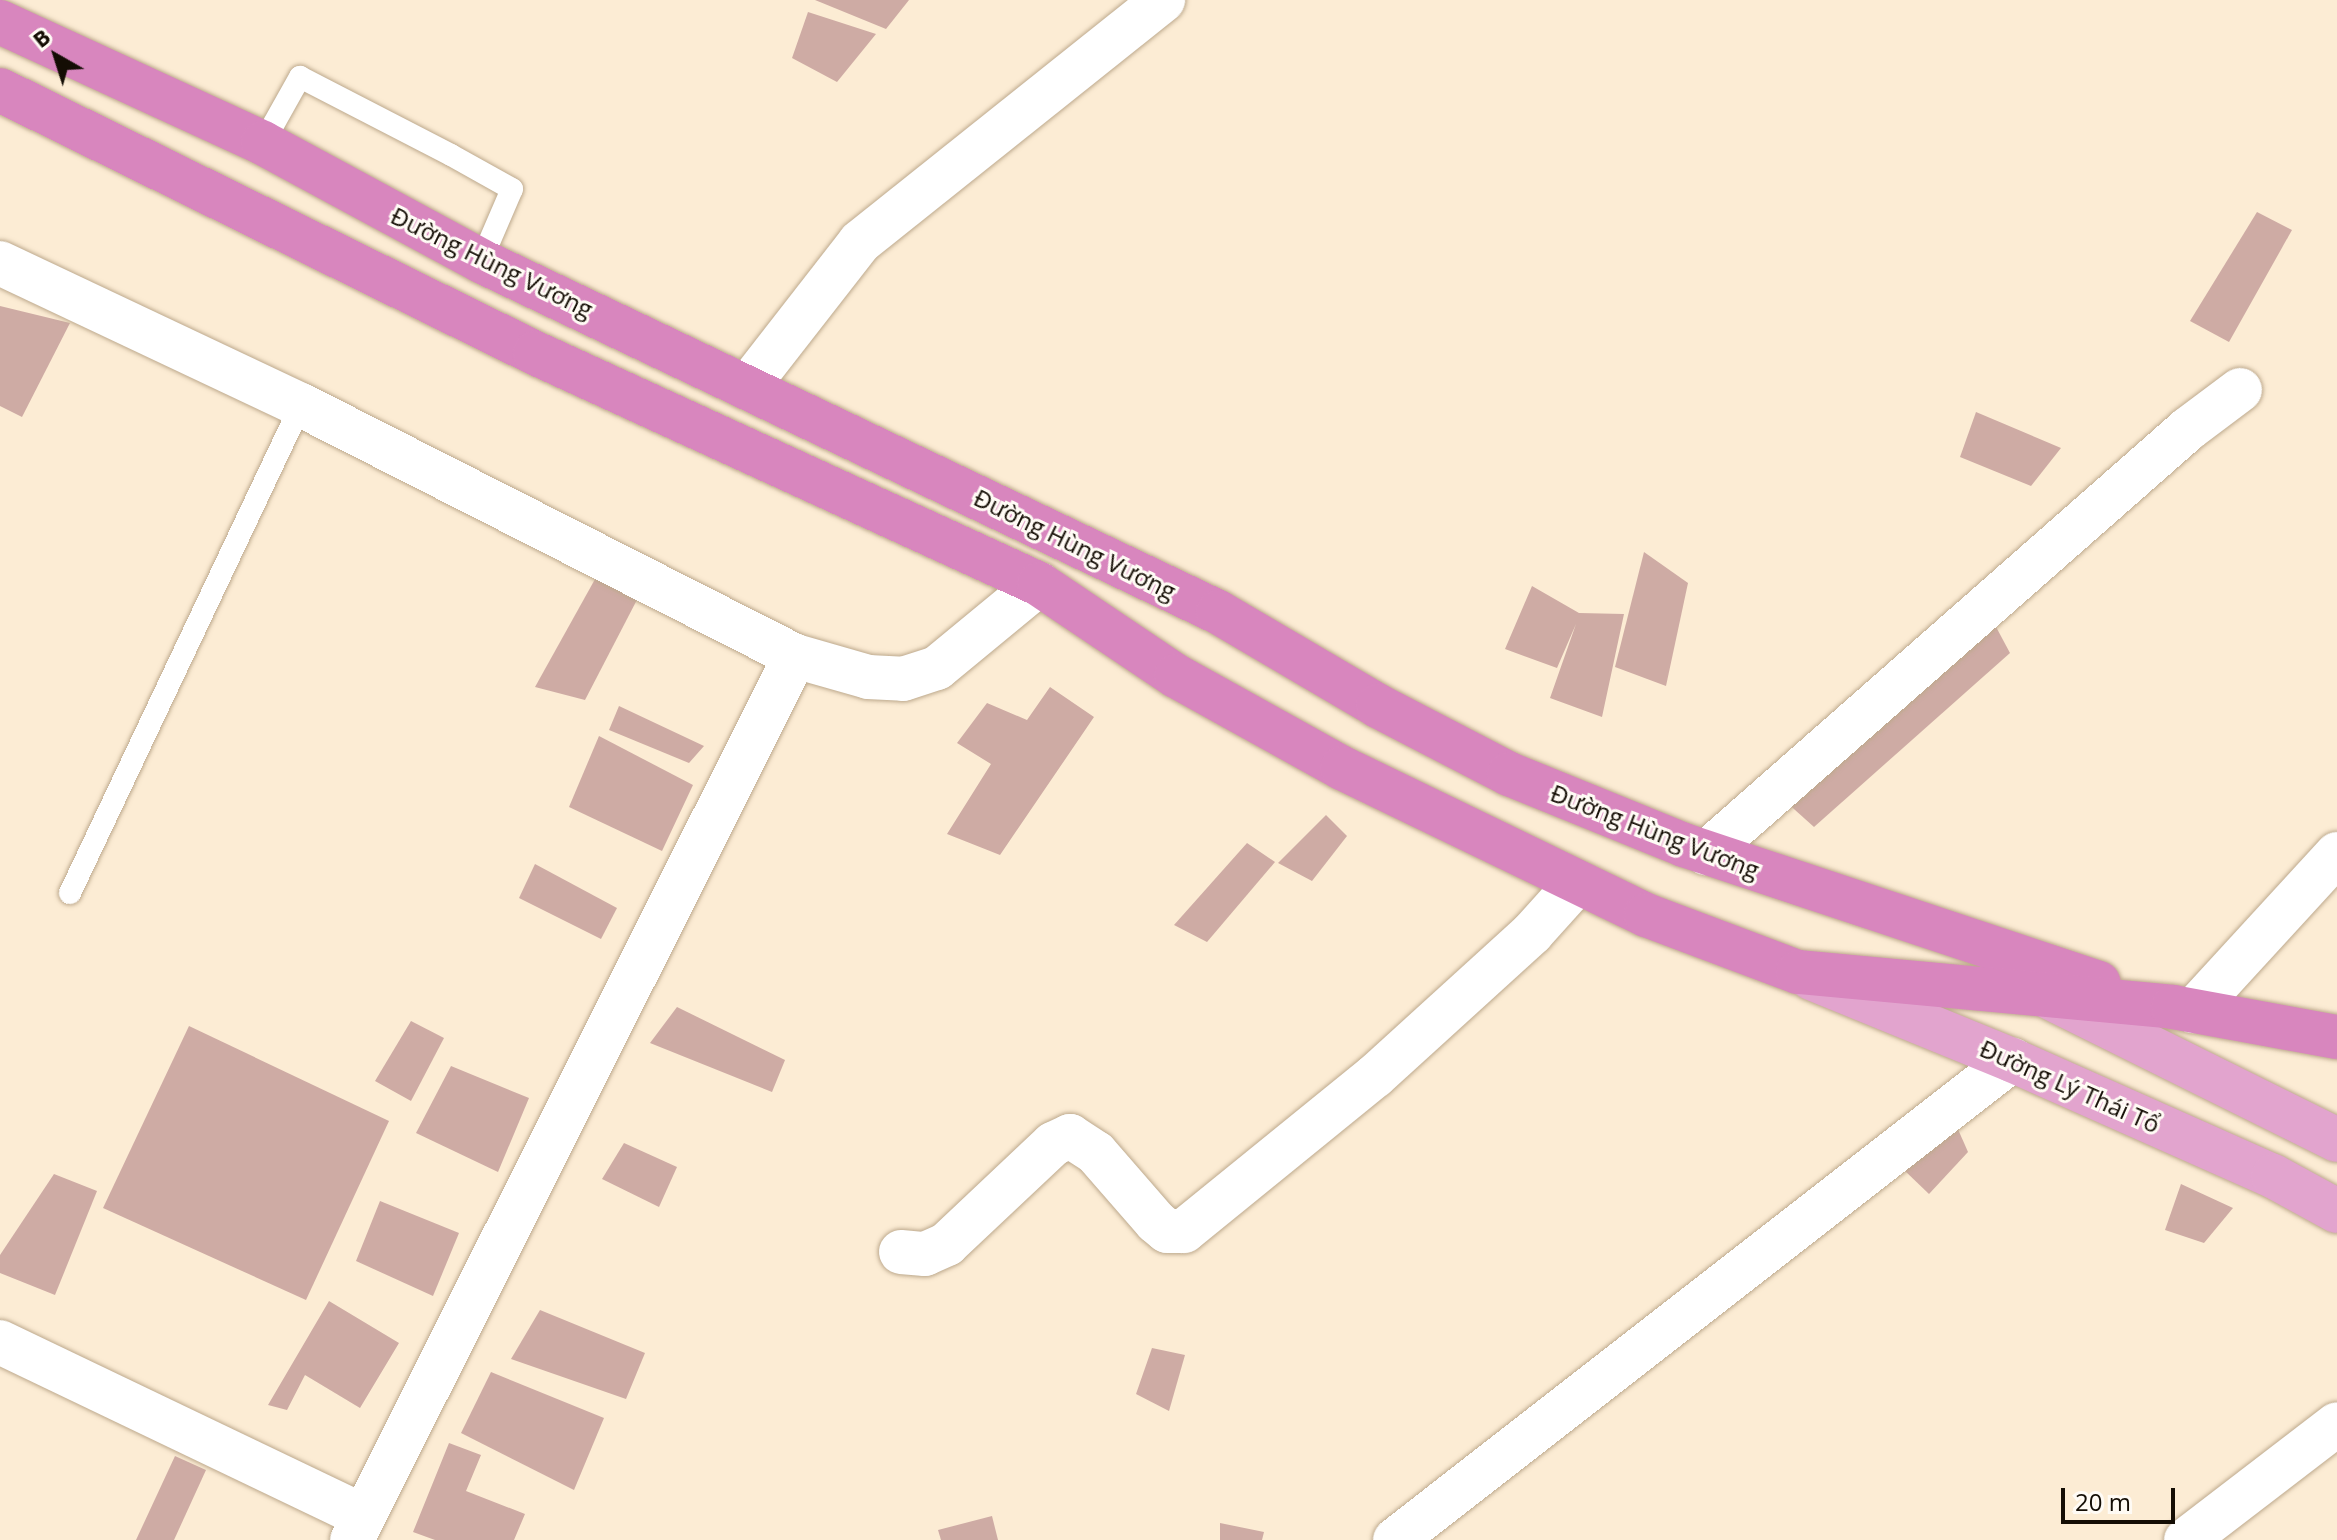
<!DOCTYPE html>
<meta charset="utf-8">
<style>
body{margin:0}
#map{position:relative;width:2337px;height:1540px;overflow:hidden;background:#fcecd4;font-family:"Open Sans",sans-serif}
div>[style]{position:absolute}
.building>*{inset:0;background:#ceaba4}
.roads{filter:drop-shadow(0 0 2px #bda98d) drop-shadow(0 0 2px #bda98d)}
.service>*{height:22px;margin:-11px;padding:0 11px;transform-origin:11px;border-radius:11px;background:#fff}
.minor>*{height:44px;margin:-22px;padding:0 22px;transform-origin:22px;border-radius:22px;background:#fff}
.primary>*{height:44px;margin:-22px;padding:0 22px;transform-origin:22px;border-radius:22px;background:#e2a4ce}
.trunk>*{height:44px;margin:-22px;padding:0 22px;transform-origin:22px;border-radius:22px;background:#d886be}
span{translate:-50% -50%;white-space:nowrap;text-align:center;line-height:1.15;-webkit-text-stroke:6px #fffbf5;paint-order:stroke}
.street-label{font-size:24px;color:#140d04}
.north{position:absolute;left:16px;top:16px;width:80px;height:80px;-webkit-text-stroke:6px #fffbf5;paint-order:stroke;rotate:321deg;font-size:22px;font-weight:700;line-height:32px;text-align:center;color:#140d04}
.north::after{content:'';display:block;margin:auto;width:28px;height:36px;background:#140d04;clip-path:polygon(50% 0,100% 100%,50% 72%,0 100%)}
.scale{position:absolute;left:2061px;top:1488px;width:114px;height:36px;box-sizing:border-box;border:4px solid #140d04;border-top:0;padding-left:10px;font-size:24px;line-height:28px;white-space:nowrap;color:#140d04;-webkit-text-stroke:6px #fffbf5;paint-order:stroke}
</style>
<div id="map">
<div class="building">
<i style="clip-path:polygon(815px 0,909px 0,886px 29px)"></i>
<i style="clip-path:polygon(808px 12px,876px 34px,837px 82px,792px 58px)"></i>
<i style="clip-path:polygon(2257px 212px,2292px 230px,2229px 342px,2190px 321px)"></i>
<i style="clip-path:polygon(0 306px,70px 323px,22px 417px,0 406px)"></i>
<i style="clip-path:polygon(1976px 412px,2061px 448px,2031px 486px,1960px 457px)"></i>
<i style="clip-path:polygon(1644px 552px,1688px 583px,1666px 686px,1615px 667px)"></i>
<i style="clip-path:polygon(599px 572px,640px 594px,585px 700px,535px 687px)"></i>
<i style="clip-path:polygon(1532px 586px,1579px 613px,1624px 614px,1602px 717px,1550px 698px,1576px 624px,1557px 668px,1505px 649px)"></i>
<i style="clip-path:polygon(1995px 625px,2010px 653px,1814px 827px,1785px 801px)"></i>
<i style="clip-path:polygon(1050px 687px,1094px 717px,1000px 855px,947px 834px,991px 764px,957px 743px,987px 703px,1027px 720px)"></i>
<i style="clip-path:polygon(619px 706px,704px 746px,689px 763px,609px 730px)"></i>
<i style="clip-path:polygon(599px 736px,693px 785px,662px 851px,569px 807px)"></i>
<i style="clip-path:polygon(1326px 815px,1347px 836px,1312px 881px,1278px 863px)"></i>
<i style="clip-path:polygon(1247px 843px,1275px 862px,1207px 942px,1174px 925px)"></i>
<i style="clip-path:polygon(535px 864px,617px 908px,601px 939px,519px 898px)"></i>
<i style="clip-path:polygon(677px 1007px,785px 1060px,772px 1092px,650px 1043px)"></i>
<i style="clip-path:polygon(411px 1021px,444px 1038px,411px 1101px,375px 1081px)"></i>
<i style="clip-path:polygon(189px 1026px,389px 1121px,306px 1300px,103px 1208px)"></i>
<i style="clip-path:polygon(451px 1066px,529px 1098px,498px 1172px,416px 1133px)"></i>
<i style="clip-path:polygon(1957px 1127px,1968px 1152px,1929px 1194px,1904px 1170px)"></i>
<i style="clip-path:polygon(624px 1143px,677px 1167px,659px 1207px,602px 1179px)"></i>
<i style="clip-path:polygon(54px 1174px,97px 1191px,55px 1295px,0 1273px,0 1255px)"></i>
<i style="clip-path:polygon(2181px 1184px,2233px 1208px,2204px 1243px,2165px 1230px)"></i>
<i style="clip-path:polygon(380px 1201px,459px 1233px,433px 1296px,356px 1261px)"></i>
<i style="clip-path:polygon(329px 1301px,399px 1343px,360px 1408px,305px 1375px,287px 1410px,268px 1405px)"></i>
<i style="clip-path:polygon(540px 1310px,645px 1353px,626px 1399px,511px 1359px)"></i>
<i style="clip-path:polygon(1152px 1348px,1185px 1355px,1169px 1411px,1136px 1394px)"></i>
<i style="clip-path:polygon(491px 1372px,604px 1418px,574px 1490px,461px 1433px)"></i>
<i style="clip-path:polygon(449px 1443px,481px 1455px,466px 1491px,525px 1514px,514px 1540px,435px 1540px,413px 1532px)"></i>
<i style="clip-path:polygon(175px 1456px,206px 1470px,174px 1540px,136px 1540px)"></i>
<i style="clip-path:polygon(992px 1516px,998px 1540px,941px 1540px,938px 1530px)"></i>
<i style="clip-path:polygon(1220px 1523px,1264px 1532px,1262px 1540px,1220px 1540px)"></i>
</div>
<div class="roads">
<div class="service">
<i style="left:263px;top:143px;width:76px;rotate:-60.7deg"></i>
<i style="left:300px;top:77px;width:170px;rotate:27.3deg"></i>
<i style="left:451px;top:155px;width:70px;rotate:29.1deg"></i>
<i style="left:512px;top:189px;width:78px;rotate:113.3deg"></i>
<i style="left:70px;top:893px;width:540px;rotate:-64.67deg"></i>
</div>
<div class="minor">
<i style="left:0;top:263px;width:333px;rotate:25.3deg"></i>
<i style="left:301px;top:405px;width:554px;rotate:26.93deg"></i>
<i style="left:795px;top:656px;width:76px;rotate:16deg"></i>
<i style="left:868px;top:677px;width:35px;rotate:3deg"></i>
<i style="left:903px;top:679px;width:36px;rotate:-18deg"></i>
<i style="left:937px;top:668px;width:132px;rotate:-39.5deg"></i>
<i style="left:748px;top:386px;width:182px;rotate:-52.1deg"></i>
<i style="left:860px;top:242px;width:388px;rotate:-38.6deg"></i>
<i style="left:1706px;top:853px;width:642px;rotate:-41.34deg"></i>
<i style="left:2188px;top:429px;width:65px;rotate:-36.9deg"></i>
<i style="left:2193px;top:1011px;width:213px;rotate:-47.5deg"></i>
<i style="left:901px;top:1252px;width:24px;rotate:5deg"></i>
<i style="left:925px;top:1254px;width:24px;rotate:-24deg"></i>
<i style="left:947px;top:1244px;width:146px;rotate:-43.3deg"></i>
<i style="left:1053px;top:1144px;width:19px;rotate:-25deg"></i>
<i style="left:1070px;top:1136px;width:31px;rotate:33deg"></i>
<i style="left:1096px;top:1153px;width:91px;rotate:49deg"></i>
<i style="left:1156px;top:1222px;width:14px;rotate:39deg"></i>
<i style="left:1167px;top:1231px;width:17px"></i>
<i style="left:1184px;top:1231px;width:246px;rotate:-39.1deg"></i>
<i style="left:1375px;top:1076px;width:212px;rotate:-42.3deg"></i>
<i style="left:1532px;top:933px;width:67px;rotate:-48deg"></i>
<i style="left:0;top:1342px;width:403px;rotate:25.6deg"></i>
<i style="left:352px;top:1540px;width:989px;rotate:-63.38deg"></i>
<i style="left:1395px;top:1540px;width:782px;rotate:-37.88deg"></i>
<i style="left:2186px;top:1540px;width:190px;rotate:-37.5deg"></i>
</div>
<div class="primary">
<i style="left:1811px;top:978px;width:217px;rotate:22.2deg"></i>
<i style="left:2012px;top:1060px;width:286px;rotate:24deg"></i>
<i style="left:2273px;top:1176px;width:73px;rotate:28.7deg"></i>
<i style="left:2045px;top:995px;width:326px;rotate:26.4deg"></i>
</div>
<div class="trunk">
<i style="left:0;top:22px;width:289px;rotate:24.7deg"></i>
<i style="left:263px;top:143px;width:248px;rotate:28.4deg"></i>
<i style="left:481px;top:261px;width:816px;rotate:25.47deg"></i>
<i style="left:1218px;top:612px;width:186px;rotate:30.4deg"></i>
<i style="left:1378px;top:706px;width:148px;rotate:27.4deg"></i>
<i style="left:1509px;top:774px;width:189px;rotate:22.1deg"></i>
<i style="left:1684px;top:845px;width:437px;rotate:18.4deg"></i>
<i style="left:0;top:90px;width:596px;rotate:26.18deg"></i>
<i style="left:535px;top:353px;width:554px;rotate:24.62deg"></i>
<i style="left:1039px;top:584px;width:165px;rotate:33.9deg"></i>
<i style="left:1176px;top:676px;width:190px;rotate:29deg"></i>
<i style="left:1342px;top:768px;width:338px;rotate:25.8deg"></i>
<i style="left:1646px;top:915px;width:162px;rotate:20.6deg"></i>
<i style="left:1798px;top:972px;width:377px;rotate:5.3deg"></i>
<i style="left:2173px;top:1007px;width:167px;rotate:10.4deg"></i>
</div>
</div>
<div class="street-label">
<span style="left:492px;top:262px;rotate:26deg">Đường Hùng Vương</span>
<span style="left:1075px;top:544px;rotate:26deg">Đường Hùng Vương</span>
<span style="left:1655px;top:831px;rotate:21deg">Đường Hùng Vương</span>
<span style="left:2070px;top:1086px;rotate:24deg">Đường Lý Thái Tổ</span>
</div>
<div class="north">B</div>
<div class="scale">20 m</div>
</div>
